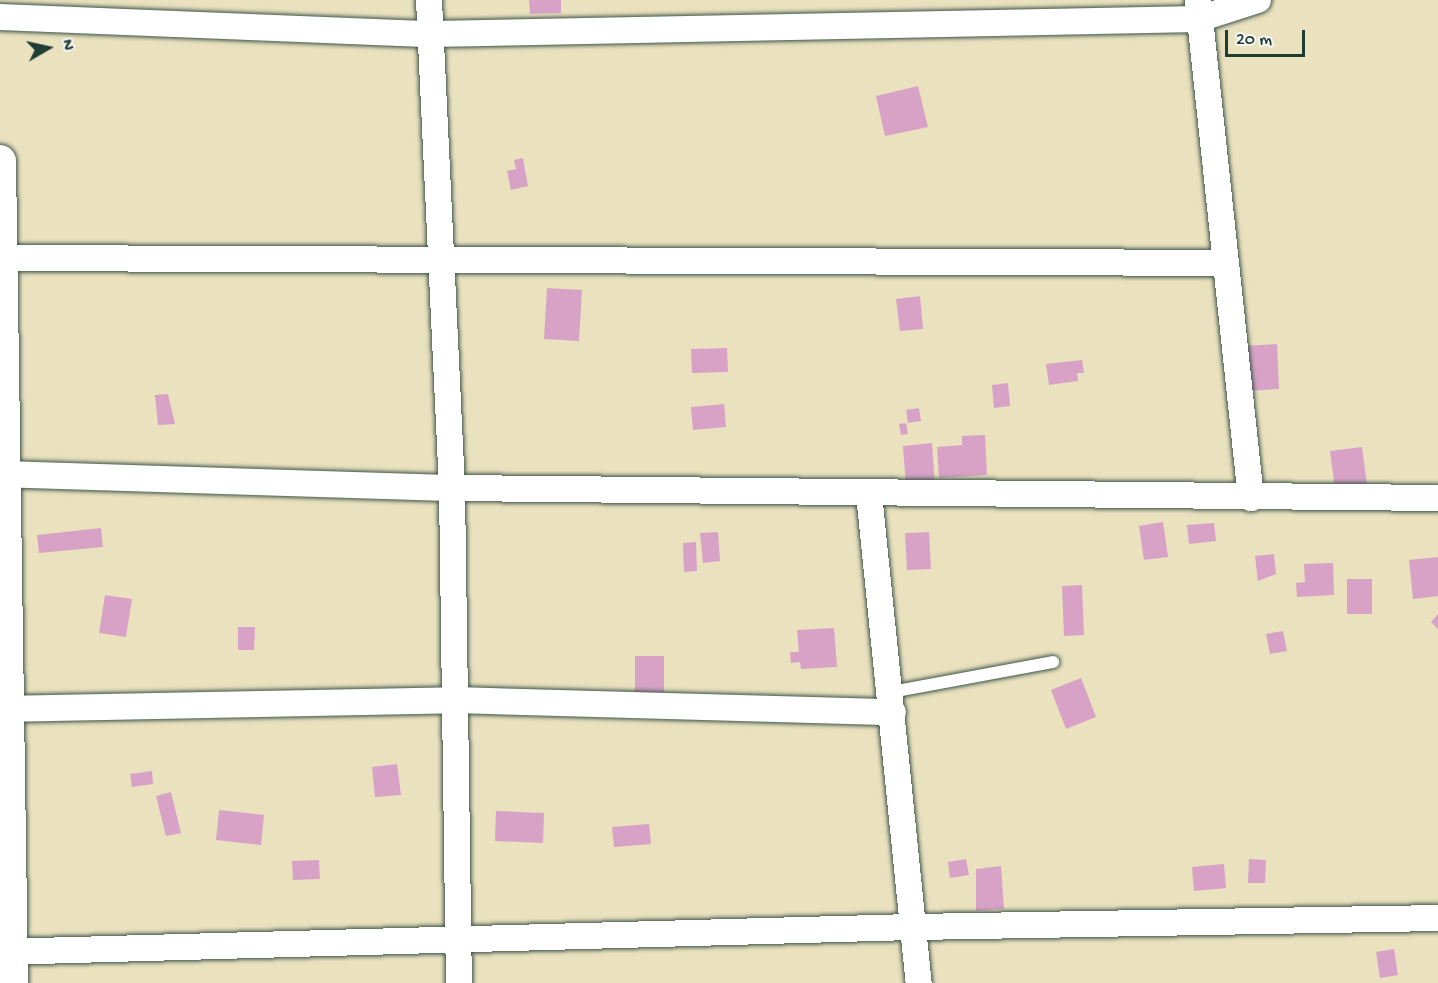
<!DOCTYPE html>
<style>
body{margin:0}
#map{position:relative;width:1438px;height:983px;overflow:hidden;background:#eae1bf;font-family:"Gochi Hand",sans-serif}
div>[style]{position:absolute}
.building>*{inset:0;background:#d7a2c6}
.roads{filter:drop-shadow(0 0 2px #3d5649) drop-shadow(0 0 2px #3d5649)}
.service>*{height:12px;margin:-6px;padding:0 6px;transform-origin:6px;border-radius:6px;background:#fff}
.minor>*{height:26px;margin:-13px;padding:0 13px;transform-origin:13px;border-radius:13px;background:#fff}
.tertiary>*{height:32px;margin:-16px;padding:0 16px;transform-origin:16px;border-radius:16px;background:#fff}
span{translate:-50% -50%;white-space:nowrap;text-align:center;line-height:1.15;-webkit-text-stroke:4.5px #f6f6f2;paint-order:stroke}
.north{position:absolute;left:18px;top:18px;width:60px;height:60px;-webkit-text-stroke:4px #f6f6f2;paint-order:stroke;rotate:81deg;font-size:16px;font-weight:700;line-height:24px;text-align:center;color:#1f3d34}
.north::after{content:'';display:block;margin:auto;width:21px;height:27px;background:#1f3d34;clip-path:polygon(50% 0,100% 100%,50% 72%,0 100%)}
.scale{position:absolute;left:1225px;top:30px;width:80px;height:27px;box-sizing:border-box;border:3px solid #1f3d34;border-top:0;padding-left:8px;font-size:18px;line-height:21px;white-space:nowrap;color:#1f3d34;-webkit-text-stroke:4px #f6f6f2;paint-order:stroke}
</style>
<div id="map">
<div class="building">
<i style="clip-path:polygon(529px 0,561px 0,561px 13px,530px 14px)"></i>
<i style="clip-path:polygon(918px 86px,928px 127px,885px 136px,876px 96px)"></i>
<i style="clip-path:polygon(523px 158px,528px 186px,511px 190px,507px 171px,516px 169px,514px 160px)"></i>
<i style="clip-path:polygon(547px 288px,582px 290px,579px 341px,544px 339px)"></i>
<i style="clip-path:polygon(920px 296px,923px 329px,900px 331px,896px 299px)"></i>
<i style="clip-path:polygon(1277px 344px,1279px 389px,1248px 391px,1245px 346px)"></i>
<i style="clip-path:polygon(727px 348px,728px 372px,692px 373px,691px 349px)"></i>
<i style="clip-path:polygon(1082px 360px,1084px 373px,1077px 373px,1078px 381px,1049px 385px,1046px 364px)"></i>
<i style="clip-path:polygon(1008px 383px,1010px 406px,994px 408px,992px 385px)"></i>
<i style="clip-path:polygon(168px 394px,175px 424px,158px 425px,155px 395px)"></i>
<i style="clip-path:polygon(724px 404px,726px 427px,693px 430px,691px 407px)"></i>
<i style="clip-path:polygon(919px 408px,921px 421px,908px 423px,906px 410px)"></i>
<i style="clip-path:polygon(906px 423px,908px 434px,901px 435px,899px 424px)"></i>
<i style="clip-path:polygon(985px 435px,987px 475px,939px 478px,937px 447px,962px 445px,962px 436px)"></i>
<i style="clip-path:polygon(932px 443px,935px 487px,906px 488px,903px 446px)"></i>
<i style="clip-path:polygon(1362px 447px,1367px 485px,1335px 489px,1330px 451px)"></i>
<i style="clip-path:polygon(1163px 522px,1168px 557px,1144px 560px,1139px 526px)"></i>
<i style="clip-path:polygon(1214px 523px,1216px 541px,1189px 544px,1187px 525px)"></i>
<i style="clip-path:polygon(101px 528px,103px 547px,39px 553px,37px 535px)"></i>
<i style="clip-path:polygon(718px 532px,720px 561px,703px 563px,700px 533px)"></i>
<i style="clip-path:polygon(929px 532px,931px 569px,907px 570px,905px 533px)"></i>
<i style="clip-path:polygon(696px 542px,697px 571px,684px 572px,683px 543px)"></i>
<i style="clip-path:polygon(1274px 554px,1276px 574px,1258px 581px,1255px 556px)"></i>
<i style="clip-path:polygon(1438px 557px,1438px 596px,1413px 599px,1409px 560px)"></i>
<i style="clip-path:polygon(1333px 563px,1334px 595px,1297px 597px,1296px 583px,1305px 582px,1304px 564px)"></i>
<i style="clip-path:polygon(1347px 579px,1372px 579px,1372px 614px,1347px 614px)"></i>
<i style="clip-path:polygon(1082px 585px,1084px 635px,1064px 636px,1062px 586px)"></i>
<i style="clip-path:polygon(105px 595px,132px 599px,126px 637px,99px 633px)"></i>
<i style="clip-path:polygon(1438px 614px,1438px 629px,1431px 622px)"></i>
<i style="clip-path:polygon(238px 627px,255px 627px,254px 650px,238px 650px)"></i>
<i style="clip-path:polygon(834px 628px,837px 667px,801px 669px,800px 662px,791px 663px,790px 652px,799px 652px,797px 630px)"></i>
<i style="clip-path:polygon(1283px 631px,1287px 651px,1270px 654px,1266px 634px)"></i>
<i style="clip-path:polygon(635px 656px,664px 656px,664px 696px,635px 695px)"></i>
<i style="clip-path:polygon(1081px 678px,1096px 717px,1066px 729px,1051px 690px)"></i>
<i style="clip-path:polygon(397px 764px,401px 795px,375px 797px,372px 767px)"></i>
<i style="clip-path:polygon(152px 771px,153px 784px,132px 787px,130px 774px)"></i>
<i style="clip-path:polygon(171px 792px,181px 833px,166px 836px,156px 796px)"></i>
<i style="clip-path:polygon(219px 810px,264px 815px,261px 845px,216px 840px)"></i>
<i style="clip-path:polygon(496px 811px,544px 813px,543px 843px,495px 841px)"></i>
<i style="clip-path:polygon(649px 824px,651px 844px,614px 847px,612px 827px)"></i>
<i style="clip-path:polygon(966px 859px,969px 875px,950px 878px,948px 862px)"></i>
<i style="clip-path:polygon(1249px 859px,1266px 860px,1265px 883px,1248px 883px)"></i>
<i style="clip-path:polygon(319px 860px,320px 879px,293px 880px,292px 861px)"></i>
<i style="clip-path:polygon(1224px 864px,1226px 888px,1194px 891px,1192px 867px)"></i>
<i style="clip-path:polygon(1001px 866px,1004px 909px,976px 911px,976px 869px)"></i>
<i style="clip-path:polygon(1394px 949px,1398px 975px,1380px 978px,1376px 952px)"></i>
</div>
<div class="roads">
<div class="service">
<i style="left:891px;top:692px;width:165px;rotate:-10.5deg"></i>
</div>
<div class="minor">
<i style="left:429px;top:0;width:489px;rotate:87.3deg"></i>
<i style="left:452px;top:488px;width:495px;rotate:89.2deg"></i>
<i style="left:1198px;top:0;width:501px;rotate:83.93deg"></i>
<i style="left:0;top:17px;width:431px;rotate:2.3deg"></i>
<i style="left:431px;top:34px;width:768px;rotate:-1.12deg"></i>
<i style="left:1199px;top:19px;width:62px;rotate:-17.9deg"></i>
<i style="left:0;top:258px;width:1226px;rotate:0.23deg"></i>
<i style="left:0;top:474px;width:452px;rotate:1.8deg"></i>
<i style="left:452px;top:488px;width:986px;rotate:0.58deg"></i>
<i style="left:869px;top:494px;width:492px;rotate:84.2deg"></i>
<i style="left:0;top:709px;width:455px;rotate:-1.1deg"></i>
<i style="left:455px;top:700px;width:438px;rotate:1.6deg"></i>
<i style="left:0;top:952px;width:914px;rotate:-1.57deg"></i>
<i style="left:914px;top:927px;width:524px;rotate:-0.98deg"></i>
</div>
<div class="tertiary">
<i style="left:0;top:161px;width:822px;rotate:89.16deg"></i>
</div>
</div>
<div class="north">N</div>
<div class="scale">20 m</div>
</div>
